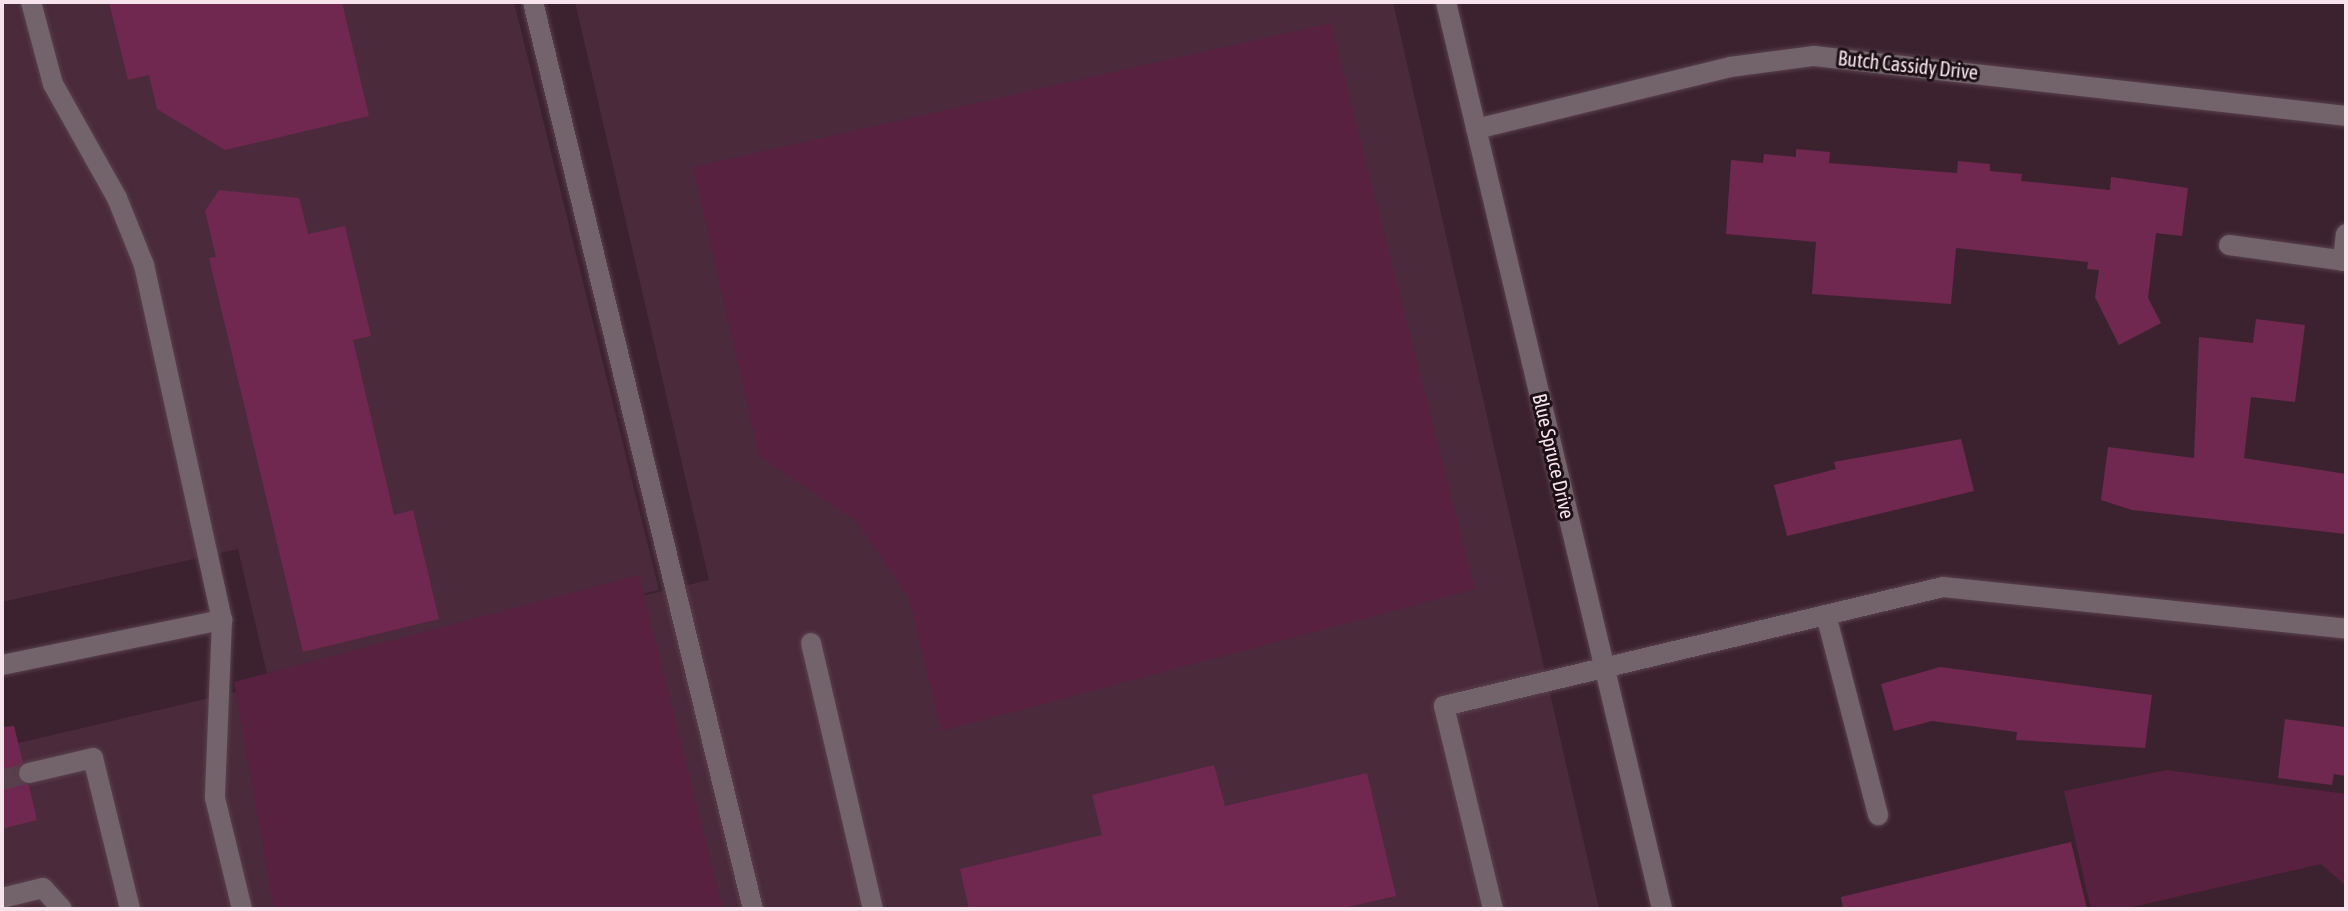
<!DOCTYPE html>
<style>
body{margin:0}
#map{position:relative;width:2348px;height:911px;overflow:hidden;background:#3c222f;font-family:"Asap Condensed",sans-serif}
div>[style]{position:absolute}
.built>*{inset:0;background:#4a2a3b}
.green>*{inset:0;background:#592140}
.building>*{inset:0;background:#702850}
.minor-tunnel>*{height:20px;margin-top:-10px;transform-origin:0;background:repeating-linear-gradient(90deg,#583f4b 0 20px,transparent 0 30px)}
.roads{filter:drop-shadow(0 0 2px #5a414d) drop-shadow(0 0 2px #5a414d)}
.minor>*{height:20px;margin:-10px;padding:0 10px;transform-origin:10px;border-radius:10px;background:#72646a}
span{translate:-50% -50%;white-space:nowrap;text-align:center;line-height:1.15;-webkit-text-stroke:6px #1c1015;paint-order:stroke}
.street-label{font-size:20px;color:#f6e3ec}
.frame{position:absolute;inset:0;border:4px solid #f6e3ec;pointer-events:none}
</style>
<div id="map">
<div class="built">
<i style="clip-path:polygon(2px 2px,514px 2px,659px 590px,268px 678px,238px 549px,2px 602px)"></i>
<i style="clip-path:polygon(575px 2px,1393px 2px,1599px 909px,2px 909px,2px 747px,709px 580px)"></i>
</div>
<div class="green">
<i style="clip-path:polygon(1331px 23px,1475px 589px,941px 731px,909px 598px,855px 520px,759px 456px,693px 167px)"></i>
<i style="clip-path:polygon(639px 575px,723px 909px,274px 909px,234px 682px)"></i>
<i style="clip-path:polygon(2167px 770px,2346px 794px,2346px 886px,2321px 864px,2123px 909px,2091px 909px,2064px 791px)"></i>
</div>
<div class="building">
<i style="clip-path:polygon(109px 2px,342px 2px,369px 116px,225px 150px,157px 109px,149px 75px,128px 80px)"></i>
<i style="clip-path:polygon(1796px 149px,1830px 152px,1829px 163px,1957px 173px,1958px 161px,1990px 164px,1990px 171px,2022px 174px,2021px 181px,2110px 190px,2111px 177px,2188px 188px,2182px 236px,2156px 233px,2148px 298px,2161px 323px,2119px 345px,2095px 297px,2099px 270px,2087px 269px,2088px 262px,1956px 248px,1951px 304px,1812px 294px,1816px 242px,1726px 234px,1731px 160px,1763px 163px,1764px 154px,1796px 157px)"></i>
<i style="clip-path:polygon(219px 190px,299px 198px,308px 234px,345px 226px,371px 336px,353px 340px,394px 515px,413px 510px,439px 619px,303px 652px,209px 258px,216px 257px,205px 211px)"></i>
<i style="clip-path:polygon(2256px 319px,2305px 325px,2295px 402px,2251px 397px,2244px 458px,2346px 474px,2346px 534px,2132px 510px,2101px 500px,2108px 447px,2194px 458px,2199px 337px,2253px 343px)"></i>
<i style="clip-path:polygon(1961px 439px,1974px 491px,1787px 536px,1774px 485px,1836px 469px,1834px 462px)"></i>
<i style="clip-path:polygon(1940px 667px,2152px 695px,2145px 748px,2016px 740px,2017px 732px,1932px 721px,1894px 731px,1881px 684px)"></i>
<i style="clip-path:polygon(2285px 719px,2346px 727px,2346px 776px,2334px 774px,2332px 785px,2278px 778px)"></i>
<i style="clip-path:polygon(14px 726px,23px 762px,17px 777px,29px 786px,37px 820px,2px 829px,2px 727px)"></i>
<i style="clip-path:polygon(1214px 765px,1225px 806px,1367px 773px,1396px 896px,1339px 909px,969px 909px,960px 869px,1102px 835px,1092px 795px)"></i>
<i style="clip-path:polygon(2071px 842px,2087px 909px,1843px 909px,1841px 897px)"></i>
</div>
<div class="minor-tunnel">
<i style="left:2px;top:780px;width:28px;rotate:-15deg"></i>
</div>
<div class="roads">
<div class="minor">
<i style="left:31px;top:2px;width:85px;rotate:75deg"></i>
<i style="left:53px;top:84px;width:131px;rotate:60.7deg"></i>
<i style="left:117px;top:198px;width:72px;rotate:68.1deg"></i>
<i style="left:144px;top:265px;width:363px;rotate:77.6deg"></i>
<i style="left:222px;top:620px;width:178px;rotate:92.3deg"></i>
<i style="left:215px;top:798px;width:114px;rotate:76.3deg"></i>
<i style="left:533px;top:2px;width:933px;rotate:76.37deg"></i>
<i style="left:1446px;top:2px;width:932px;rotate:76.6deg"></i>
<i style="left:1476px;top:129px;width:261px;rotate:-13.7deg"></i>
<i style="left:1730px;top:67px;width:85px;rotate:-7.5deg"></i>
<i style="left:1814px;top:56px;width:535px;rotate:6.43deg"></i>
<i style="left:2229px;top:245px;width:118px;rotate:7.8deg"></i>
<i style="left:2343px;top:261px;width:27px;rotate:-84deg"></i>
<i style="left:1826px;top:615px;width:207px;rotate:75.4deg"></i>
<i style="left:811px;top:643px;width:273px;rotate:76.9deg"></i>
<i style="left:2px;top:665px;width:225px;rotate:-11.6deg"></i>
<i style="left:29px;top:773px;width:66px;rotate:-13.2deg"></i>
<i style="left:93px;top:758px;width:155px;rotate:76.2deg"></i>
<i style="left:2px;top:898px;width:42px;rotate:-13.7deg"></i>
<i style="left:43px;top:888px;width:28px;rotate:48deg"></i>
<i style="left:1493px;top:909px;width:209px;rotate:-103.6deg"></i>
<i style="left:1444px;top:706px;width:513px;rotate:-13.41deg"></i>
<i style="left:1943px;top:587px;width:405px;rotate:5.9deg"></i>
</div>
</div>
<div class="street-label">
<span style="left:1908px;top:65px;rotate:6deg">Butch Cassidy Drive</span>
<span style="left:1554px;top:456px;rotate:77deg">Blue Spruce Drive</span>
</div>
<div class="frame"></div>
</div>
